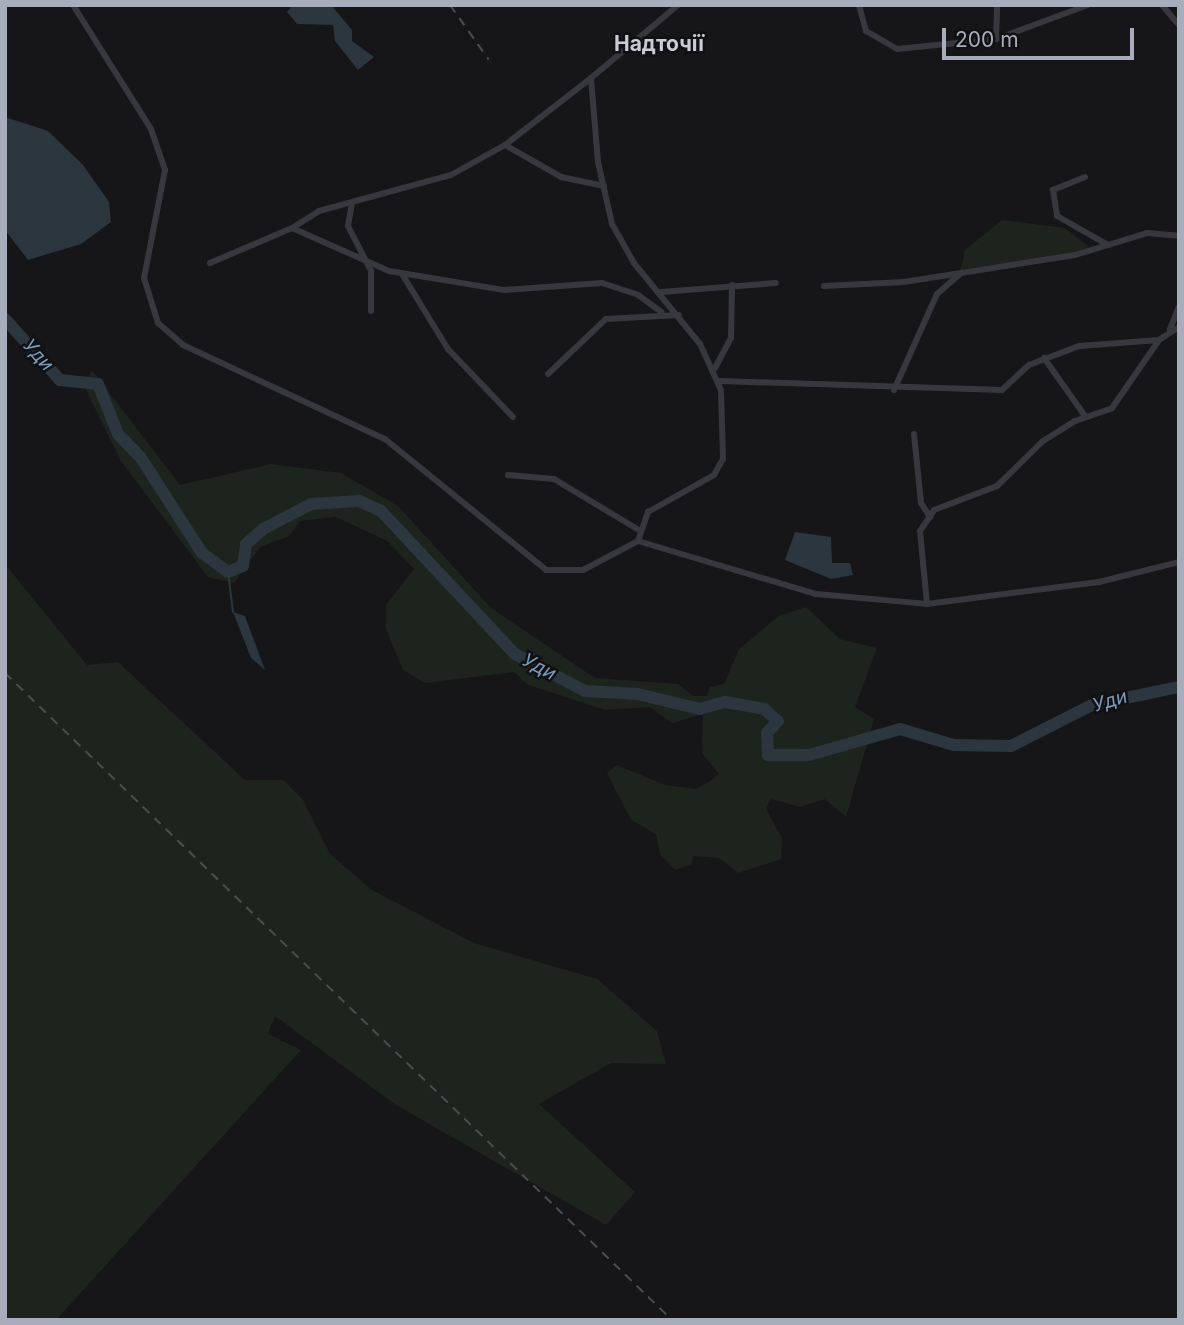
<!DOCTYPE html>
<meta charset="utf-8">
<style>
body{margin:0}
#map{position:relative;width:1184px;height:1325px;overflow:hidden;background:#161619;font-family:Inter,sans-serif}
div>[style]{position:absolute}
.green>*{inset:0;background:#1c241d}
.water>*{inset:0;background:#2b363e}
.stream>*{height:2px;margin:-1px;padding:0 1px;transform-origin:1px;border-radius:1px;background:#2b363e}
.river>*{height:12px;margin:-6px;padding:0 6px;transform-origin:6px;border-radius:6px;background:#2b363e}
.minor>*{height:6px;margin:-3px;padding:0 3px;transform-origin:3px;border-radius:3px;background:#37383e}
.rail>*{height:2px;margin-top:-1px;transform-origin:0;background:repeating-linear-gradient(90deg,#4a4c53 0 9px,transparent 0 16px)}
span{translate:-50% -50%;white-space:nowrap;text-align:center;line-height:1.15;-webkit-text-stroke:5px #111114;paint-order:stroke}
.water-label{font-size:19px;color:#7b9bb8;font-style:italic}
.quarter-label{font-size:21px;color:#c9ccd5;font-weight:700}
.frame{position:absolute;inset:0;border:7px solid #a7adba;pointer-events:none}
.scale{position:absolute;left:942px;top:28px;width:192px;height:32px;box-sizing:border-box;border:4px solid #a7adba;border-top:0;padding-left:9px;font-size:21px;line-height:24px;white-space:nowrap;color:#a7adba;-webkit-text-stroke:5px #111114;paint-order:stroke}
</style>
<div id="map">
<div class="green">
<i style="clip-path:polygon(1002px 220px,1065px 228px,1089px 247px,1070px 256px,961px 269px,965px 250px)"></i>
<i style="clip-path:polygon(92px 370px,180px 485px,271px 464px,341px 473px,398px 506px,491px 608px,595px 678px,678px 684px,693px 696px,707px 696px,710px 687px,724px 684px,739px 649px,779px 616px,806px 607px,840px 639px,877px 648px,855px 707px,874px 719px,846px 817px,825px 799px,800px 807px,771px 799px,766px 809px,782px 838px,781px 859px,738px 873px,719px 858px,693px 856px,692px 864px,675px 870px,660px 854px,656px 834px,631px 820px,607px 773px,617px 765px,665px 785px,696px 789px,709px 782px,719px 774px,702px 753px,703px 714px,672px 723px,650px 707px,605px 710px,528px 685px,514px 672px,425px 683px,403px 670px,386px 629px,386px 605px,414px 569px,387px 541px,336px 517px,300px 521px,289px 536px,260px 547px,234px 583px,208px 577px,121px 461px,84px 386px)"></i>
<i style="clip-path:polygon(5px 564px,87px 665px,118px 662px,245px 780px,283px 780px,303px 800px,330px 854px,372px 890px,474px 943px,597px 979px,657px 1031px,666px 1064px,611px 1063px,539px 1104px,635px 1192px,606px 1225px,396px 1105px,275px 1016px,268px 1034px,301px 1050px,56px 1320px,5px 1320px)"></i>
</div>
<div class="water">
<i style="clip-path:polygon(293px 5px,331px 5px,352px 30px,352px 41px,374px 57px,358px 70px,335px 41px,333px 25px,297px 24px,287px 12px)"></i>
<i style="clip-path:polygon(5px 117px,48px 131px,83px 165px,109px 202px,111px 222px,81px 244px,28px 260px,5px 230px)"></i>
<i style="clip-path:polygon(795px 532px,831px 537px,832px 563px,850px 563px,853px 575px,831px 579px,785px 560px)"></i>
<i style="clip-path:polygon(233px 612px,245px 616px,265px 670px,251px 658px)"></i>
</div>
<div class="stream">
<i style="left:228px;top:572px;width:40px;rotate:82.9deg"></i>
</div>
<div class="river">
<i style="left:5px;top:319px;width:82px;rotate:48deg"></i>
<i style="left:60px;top:380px;width:38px;rotate:6deg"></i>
<i style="left:98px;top:384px;width:54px;rotate:68.2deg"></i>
<i style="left:118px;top:434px;width:33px;rotate:46deg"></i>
<i style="left:141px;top:458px;width:113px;rotate:57.3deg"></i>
<i style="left:202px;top:553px;width:32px;rotate:36deg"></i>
<i style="left:228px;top:572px;width:16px;rotate:-22deg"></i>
<i style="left:243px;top:566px;width:22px;rotate:-82deg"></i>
<i style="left:246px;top:544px;width:23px;rotate:-41deg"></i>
<i style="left:263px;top:529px;width:54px;rotate:-27.5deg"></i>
<i style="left:311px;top:504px;width:48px;rotate:-3.6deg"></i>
<i style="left:359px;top:501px;width:24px;rotate:24deg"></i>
<i style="left:381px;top:511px;width:196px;rotate:46.9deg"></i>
<i style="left:515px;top:654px;width:79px;rotate:27.9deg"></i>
<i style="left:585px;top:691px;width:53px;rotate:3.2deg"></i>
<i style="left:638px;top:694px;width:64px;rotate:13.6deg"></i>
<i style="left:700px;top:709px;width:26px;rotate:-16deg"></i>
<i style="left:725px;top:702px;width:40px;rotate:10deg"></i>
<i style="left:764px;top:709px;width:18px;rotate:41deg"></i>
<i style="left:778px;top:721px;width:16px;rotate:133deg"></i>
<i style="left:767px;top:733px;width:22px;rotate:87deg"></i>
<i style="left:768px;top:755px;width:41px"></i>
<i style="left:809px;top:755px;width:95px;rotate:-15.9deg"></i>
<i style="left:900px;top:729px;width:56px;rotate:16.5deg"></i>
<i style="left:954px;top:745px;width:57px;rotate:1deg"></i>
<i style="left:1011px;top:746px;width:91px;rotate:-26.8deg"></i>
<i style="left:1092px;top:705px;width:89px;rotate:-11.7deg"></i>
</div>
<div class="minor">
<i style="left:73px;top:5px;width:146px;rotate:57.8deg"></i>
<i style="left:151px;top:129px;width:43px;rotate:71.1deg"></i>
<i style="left:165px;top:170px;width:110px;rotate:101deg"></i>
<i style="left:144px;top:278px;width:47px;rotate:72.7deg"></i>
<i style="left:158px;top:323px;width:33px;rotate:41deg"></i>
<i style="left:183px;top:345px;width:223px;rotate:25deg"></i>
<i style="left:385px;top:439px;width:208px;rotate:39.1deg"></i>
<i style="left:546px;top:570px;width:37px"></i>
<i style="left:583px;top:570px;width:62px;rotate:-27.8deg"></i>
<i style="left:638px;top:541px;width:186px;rotate:16.6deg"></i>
<i style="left:816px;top:594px;width:111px;rotate:5.1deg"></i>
<i style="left:927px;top:604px;width:173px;rotate:-7.3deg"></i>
<i style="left:1099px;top:582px;width:82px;rotate:-14deg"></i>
<i style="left:859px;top:5px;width:27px;rotate:75deg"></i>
<i style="left:866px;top:31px;width:36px;rotate:30deg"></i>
<i style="left:897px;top:49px;width:100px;rotate:-5.8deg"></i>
<i style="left:996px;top:39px;width:98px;rotate:-20.3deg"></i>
<i style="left:1162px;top:5px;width:26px;rotate:50deg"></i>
<i style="left:996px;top:39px;width:34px;rotate:-88deg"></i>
<i style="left:505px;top:145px;width:64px;rotate:29.7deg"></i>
<i style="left:561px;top:177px;width:44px;rotate:11.8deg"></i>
<i style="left:1085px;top:177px;width:35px;rotate:158deg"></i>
<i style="left:1053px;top:190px;width:26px;rotate:81deg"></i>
<i style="left:1057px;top:216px;width:59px;rotate:29.6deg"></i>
<i style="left:352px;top:203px;width:23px;rotate:100deg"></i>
<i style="left:348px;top:226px;width:51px;rotate:62.9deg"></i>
<i style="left:371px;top:271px;width:40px;rotate:90deg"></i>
<i style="left:292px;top:228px;width:32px;rotate:-32deg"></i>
<i style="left:319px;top:211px;width:137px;rotate:-15.3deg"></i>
<i style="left:451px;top:175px;width:62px;rotate:-29.1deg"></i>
<i style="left:505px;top:145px;width:109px;rotate:-37.9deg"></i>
<i style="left:210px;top:263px;width:89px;rotate:-23.1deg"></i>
<i style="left:292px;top:228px;width:106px;rotate:23.9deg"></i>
<i style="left:389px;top:271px;width:117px;rotate:9.4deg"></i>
<i style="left:504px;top:290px;width:98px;rotate:-4.1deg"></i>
<i style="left:602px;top:283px;width:38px;rotate:18deg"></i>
<i style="left:638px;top:295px;width:29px;rotate:36deg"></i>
<i style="left:402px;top:274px;width:88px;rotate:58.5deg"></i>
<i style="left:448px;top:349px;width:94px;rotate:46.3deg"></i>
<i style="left:824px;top:286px;width:80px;rotate:-2.9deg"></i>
<i style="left:904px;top:282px;width:173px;rotate:-9deg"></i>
<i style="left:1075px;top:255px;width:75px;rotate:-17deg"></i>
<i style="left:1147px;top:233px;width:32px;rotate:5deg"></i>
<i style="left:661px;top:292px;width:115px;rotate:-4.5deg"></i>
<i style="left:1170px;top:329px;width:24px;rotate:-68deg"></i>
<i style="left:1044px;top:358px;width:71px;rotate:54.7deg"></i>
<i style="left:715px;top:368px;width:34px;rotate:-62deg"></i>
<i style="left:731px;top:338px;width:53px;rotate:-88.9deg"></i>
<i style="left:548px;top:374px;width:80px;rotate:-43.5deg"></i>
<i style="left:606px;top:319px;width:73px;rotate:-3.1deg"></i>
<i style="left:719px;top:381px;width:283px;rotate:1.8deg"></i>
<i style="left:1002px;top:390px;width:37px;rotate:-43deg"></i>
<i style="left:1029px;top:365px;width:53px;rotate:-20.8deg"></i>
<i style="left:1079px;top:346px;width:80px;rotate:-4.3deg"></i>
<i style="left:894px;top:390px;width:105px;rotate:-65.9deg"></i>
<i style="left:937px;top:294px;width:33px;rotate:-41deg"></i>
<i style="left:914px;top:434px;width:69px;rotate:84.2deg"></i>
<i style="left:921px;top:503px;width:17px;rotate:57deg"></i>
<i style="left:508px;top:475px;width:46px;rotate:5deg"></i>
<i style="left:554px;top:479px;width:99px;rotate:31deg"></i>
<i style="left:638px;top:541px;width:31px;rotate:-71deg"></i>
<i style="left:648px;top:512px;width:76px;rotate:-29.3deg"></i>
<i style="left:714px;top:475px;width:18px;rotate:-61deg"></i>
<i style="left:723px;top:459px;width:69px;rotate:-91.7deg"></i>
<i style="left:721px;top:390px;width:51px;rotate:-114.5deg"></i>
<i style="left:700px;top:344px;width:104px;rotate:-129.2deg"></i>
<i style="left:634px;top:263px;width:45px;rotate:-119.4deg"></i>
<i style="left:612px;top:224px;width:64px;rotate:-102.7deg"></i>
<i style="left:598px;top:162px;width:84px;rotate:-94.8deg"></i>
<i style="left:591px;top:78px;width:114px;rotate:-40deg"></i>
<i style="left:927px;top:604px;width:73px;rotate:-95.5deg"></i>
<i style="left:920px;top:531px;width:25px;rotate:-56deg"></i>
<i style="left:934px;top:510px;width:67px;rotate:-20.9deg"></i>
<i style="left:997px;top:486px;width:64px;rotate:-44.4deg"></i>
<i style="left:1043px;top:441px;width:38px;rotate:-32deg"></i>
<i style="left:1075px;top:421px;width:39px;rotate:-19deg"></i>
<i style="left:1112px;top:408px;width:83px;rotate:-55.3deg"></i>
<i style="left:1159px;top:340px;width:24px;rotate:-33deg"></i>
</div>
<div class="rail">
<i style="left:450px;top:5px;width:67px;rotate:54.7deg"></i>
<i style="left:5px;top:673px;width:929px;rotate:44.13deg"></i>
</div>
<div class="water-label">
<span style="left:38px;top:355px;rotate:48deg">Уди</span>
<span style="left:539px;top:667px;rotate:28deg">Уди</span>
<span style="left:1110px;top:701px;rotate:-17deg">Уди</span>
</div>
<div class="quarter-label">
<span style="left:659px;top:44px">Надточії</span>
</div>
<div class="frame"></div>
<div class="scale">200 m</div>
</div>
